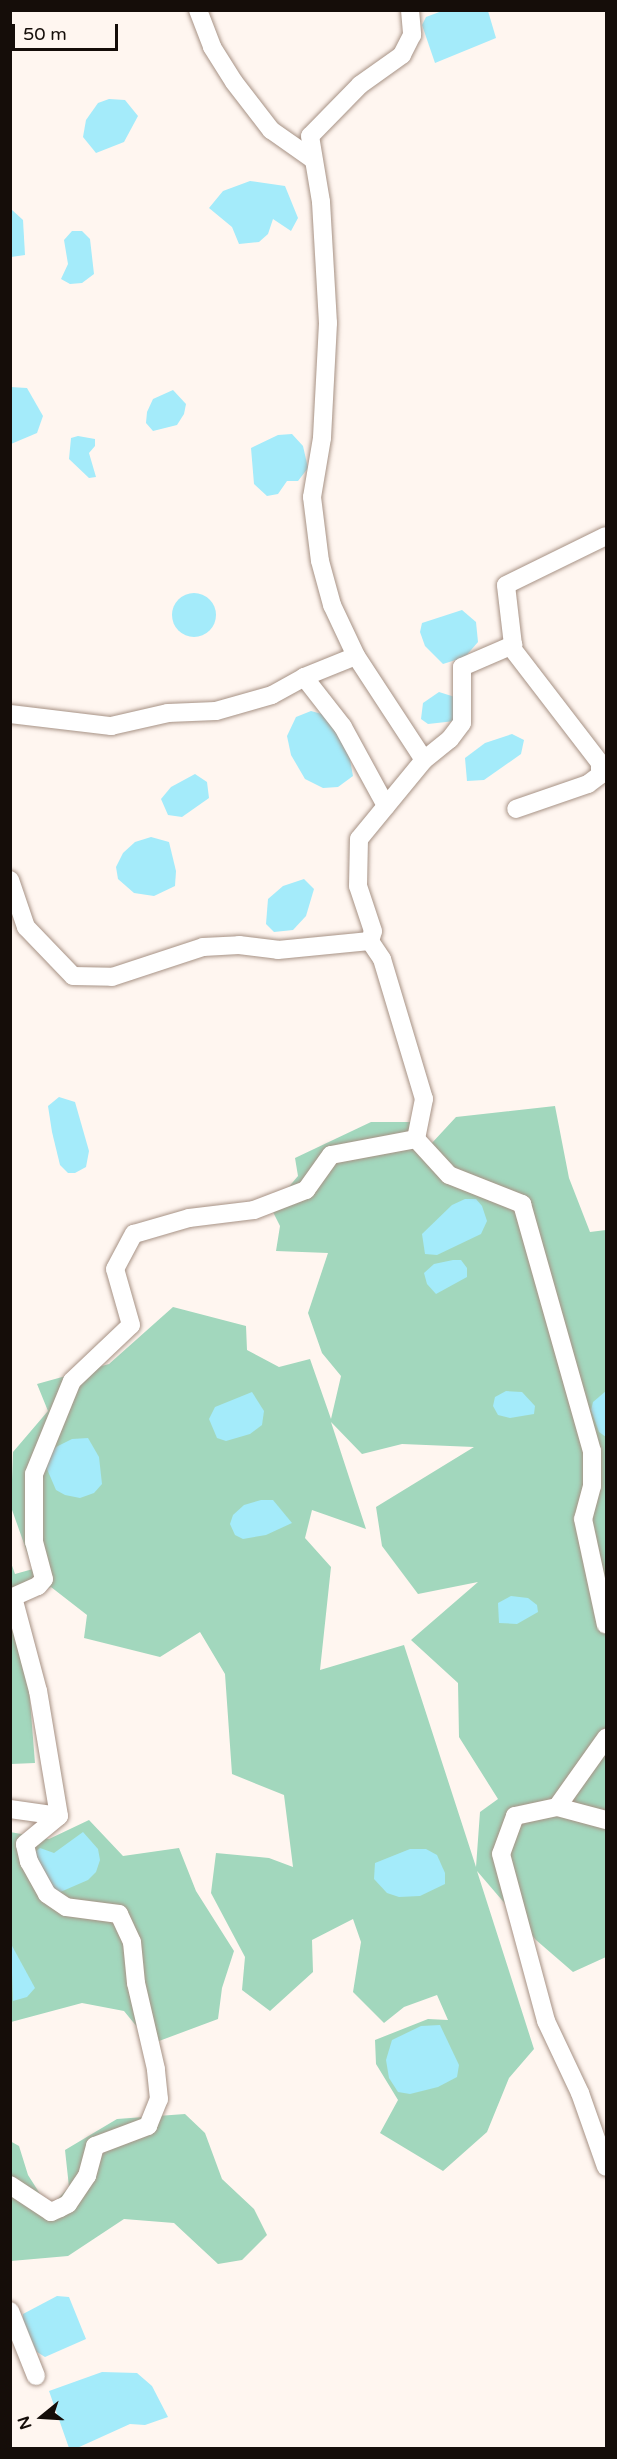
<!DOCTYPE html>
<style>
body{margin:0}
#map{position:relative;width:617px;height:2459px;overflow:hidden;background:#fff6f0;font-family:"Varela Round",sans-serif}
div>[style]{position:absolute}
.green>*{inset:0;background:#a2d7bd}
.water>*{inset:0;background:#a4ebfa}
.round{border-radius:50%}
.roads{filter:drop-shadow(0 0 2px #a79285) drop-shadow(0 0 2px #a79285)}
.minor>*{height:18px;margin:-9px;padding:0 9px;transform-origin:9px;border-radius:9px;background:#fff}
span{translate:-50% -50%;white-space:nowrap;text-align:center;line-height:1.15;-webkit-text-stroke:4.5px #fff6f0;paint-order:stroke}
.frame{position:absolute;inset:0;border:12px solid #150d09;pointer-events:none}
.north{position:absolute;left:12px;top:2387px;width:60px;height:60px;-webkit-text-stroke:4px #fff6f0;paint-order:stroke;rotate:252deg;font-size:16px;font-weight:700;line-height:24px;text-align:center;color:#150d09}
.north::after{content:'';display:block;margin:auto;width:21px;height:27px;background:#150d09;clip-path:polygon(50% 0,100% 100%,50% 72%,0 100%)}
.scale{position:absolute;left:12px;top:24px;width:106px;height:27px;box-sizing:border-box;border:3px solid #150d09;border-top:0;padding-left:8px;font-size:18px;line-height:21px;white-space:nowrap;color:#150d09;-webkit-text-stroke:4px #fff6f0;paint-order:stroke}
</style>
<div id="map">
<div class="green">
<i style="clip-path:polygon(evenodd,555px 1106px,569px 1178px,590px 1232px,606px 1230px,606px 1957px,573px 1972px,536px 1940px,477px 1871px,534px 2049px,509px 2078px,487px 2132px,443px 2171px,380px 2133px,398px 2100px,376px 2064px,375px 2040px,428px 2019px,448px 2020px,437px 1995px,404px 2007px,384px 2023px,353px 1992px,361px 1942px,353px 1919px,312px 1940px,313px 1972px,270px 2011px,242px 1990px,245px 1957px,211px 1893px,216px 1853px,269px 1858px,293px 1867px,284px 1795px,232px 1774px,225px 1674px,200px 1632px,160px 1657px,84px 1638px,87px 1615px,51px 1587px,22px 1600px,35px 1763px,11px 1764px,10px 1560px,15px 1574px,33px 1569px,11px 1507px,13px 1452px,48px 1411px,37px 1384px,109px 1364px,173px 1307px,246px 1326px,247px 1350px,279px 1367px,310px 1359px,331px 1419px,341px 1376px,322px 1353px,308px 1313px,328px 1253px,276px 1251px,280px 1226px,271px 1208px,298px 1176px,295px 1158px,371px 1122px,415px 1122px,431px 1144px,456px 1117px,555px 1106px,331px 1422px,362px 1454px,402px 1444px,474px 1447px,376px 1507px,382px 1546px,418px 1594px,478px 1582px,411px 1640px,458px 1683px,459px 1737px,498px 1799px,480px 1812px,476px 1867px,404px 1645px,320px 1670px,331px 1567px,305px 1538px,312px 1510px,366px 1529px,331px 1422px)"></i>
<i style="clip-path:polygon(89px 1820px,123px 1856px,179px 1848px,196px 1891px,234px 1951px,222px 1988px,218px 2019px,151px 2044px,124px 2011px,82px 2003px,11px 2022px,10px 1832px,49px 1839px)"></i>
<i style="clip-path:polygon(185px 2114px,205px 2133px,222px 2179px,254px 2209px,267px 2235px,242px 2260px,218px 2264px,174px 2223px,124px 2219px,68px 2256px,11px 2261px,10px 2141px,19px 2146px,28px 2175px,49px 2208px,69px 2187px,65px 2150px,117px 2119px)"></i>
</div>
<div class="water">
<i style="clip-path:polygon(442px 11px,488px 11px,496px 38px,435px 63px,422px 25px,426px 17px)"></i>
<i style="clip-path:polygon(109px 99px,125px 100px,138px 116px,124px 142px,96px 153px,83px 137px,86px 120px,98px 103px)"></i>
<i style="clip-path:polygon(250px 181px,285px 186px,298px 218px,291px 231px,273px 219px,268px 234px,259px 242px,239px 244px,232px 227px,209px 208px,223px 191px)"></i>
<i style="clip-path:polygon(11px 209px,23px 220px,25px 255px,11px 257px)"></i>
<i style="clip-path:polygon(72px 231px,82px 231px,90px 239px,94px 274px,82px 283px,70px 284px,61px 279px,68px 264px,64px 240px)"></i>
<i style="clip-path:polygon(10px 387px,27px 388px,43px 416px,37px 433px,11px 444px)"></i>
<i style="clip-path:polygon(173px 390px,186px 404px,184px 414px,177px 425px,153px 431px,146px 423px,147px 412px,153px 399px)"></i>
<i style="clip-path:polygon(292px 434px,303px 446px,308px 468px,298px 481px,287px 481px,278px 494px,267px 496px,254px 484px,251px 448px,278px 435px)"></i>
<i style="clip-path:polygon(78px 436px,95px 439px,95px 446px,89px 453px,96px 477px,89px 478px,69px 459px,71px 438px)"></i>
<i class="round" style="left:172px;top:593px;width:44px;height:44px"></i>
<i style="clip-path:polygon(462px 610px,476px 622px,478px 642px,465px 657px,443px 664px,425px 646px,420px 632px,422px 623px)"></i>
<i style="clip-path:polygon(439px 692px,458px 698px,455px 721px,428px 724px,421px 719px,423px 703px)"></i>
<i style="clip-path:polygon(311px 711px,329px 716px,349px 754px,353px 776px,338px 787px,323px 788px,305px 779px,291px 755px,287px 736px,296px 717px)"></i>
<i style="clip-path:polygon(512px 734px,524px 740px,521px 754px,484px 780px,467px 781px,465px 758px,485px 743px)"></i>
<i style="clip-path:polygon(195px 774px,207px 782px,209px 798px,182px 817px,168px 815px,161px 799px,171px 787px)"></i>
<i style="clip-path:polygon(151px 837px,169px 842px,176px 871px,175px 886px,154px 896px,134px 893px,118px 879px,116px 867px,123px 853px,135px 842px)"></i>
<i style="clip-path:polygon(304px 879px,314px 889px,306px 916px,293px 930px,274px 932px,266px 924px,268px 899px,283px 886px)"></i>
<i style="clip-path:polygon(59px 1097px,75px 1102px,89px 1151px,86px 1167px,75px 1173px,68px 1173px,60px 1165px,52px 1132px,48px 1106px)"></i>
<i style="clip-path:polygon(465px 1199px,476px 1199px,482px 1206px,487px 1221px,481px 1234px,437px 1255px,425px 1254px,422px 1234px,452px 1205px)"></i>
<i style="clip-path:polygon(453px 1260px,461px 1260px,467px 1268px,467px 1277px,436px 1294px,427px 1284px,424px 1273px,434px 1264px)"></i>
<i style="clip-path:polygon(506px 1391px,522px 1392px,535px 1406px,534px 1414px,510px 1418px,498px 1415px,493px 1406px,495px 1397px)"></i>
<i style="clip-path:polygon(606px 1391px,606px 1437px,599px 1432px,591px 1410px,593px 1402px)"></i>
<i style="clip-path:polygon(252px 1392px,264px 1411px,262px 1425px,250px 1434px,226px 1441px,217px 1438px,209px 1419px,215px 1407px)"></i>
<i style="clip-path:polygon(88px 1438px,99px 1457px,102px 1484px,94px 1493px,80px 1498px,65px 1495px,56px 1490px,44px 1462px,56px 1447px,72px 1439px)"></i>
<i style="clip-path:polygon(261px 1500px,273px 1500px,292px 1523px,266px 1535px,243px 1539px,235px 1535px,230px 1524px,233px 1515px,244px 1505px)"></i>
<i style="clip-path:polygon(511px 1596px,528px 1598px,537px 1605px,538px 1612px,517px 1624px,499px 1623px,498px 1603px)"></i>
<i style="clip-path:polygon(83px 1832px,98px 1849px,100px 1860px,96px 1872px,88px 1880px,58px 1893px,47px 1888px,35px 1852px,40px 1848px,54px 1853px)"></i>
<i style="clip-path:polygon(410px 1849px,426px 1849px,437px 1855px,445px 1873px,445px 1884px,420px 1896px,399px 1897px,387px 1893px,374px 1879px,375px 1863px)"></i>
<i style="clip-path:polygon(11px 1944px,35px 1988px,27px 1997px,13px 2001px)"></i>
<i style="clip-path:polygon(440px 2025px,459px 2065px,457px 2077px,438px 2087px,410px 2094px,398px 2092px,389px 2078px,386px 2060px,392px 2040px,421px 2026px)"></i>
<i style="clip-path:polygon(57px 2296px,69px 2297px,86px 2339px,45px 2357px,37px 2352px,23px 2323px,23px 2314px)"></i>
<i style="clip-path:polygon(102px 2372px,137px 2373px,152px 2386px,168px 2417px,145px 2425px,130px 2424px,77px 2448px,69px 2448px,49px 2391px)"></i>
</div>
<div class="roads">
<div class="minor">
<i style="left:198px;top:10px;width:40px;rotate:69deg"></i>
<i style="left:212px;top:47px;width:41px;rotate:57.8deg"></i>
<i style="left:234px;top:82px;width:61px;rotate:52.4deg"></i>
<i style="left:271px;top:130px;width:49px;rotate:35deg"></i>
<i style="left:410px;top:10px;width:25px;rotate:85deg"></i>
<i style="left:412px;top:35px;width:22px;rotate:117deg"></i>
<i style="left:402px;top:55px;width:52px;rotate:144.5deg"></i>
<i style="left:360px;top:85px;width:71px;rotate:134.4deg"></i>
<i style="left:310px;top:136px;width:67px;rotate:80.5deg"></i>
<i style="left:321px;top:202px;width:121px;rotate:86.7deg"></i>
<i style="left:328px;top:323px;width:115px;rotate:93deg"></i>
<i style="left:322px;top:438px;width:60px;rotate:99.6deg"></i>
<i style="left:312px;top:497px;width:64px;rotate:82.9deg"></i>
<i style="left:320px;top:561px;width:46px;rotate:74.7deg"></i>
<i style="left:332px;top:605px;width:56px;rotate:64.8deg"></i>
<i style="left:356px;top:656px;width:124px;rotate:56.8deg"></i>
<i style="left:511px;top:647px;width:146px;rotate:52.5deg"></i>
<i style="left:600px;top:763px;width:12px;rotate:90deg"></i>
<i style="left:600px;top:775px;width:15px;rotate:143deg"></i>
<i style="left:588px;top:784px;width:76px;rotate:160.9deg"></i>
<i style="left:304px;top:677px;width:63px;rotate:52deg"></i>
<i style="left:343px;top:727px;width:90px;rotate:61.4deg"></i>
<i style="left:10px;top:714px;width:102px;rotate:6.8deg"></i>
<i style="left:111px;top:726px;width:58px;rotate:-12.8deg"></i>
<i style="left:168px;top:713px;width:48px;rotate:-2.4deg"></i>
<i style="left:216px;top:711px;width:58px;rotate:-15.9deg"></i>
<i style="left:272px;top:695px;width:37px;rotate:-29deg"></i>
<i style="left:304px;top:677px;width:56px;rotate:-22deg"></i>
<i style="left:10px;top:880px;width:50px;rotate:71.2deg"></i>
<i style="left:26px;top:927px;width:68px;rotate:46.2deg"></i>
<i style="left:73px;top:976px;width:39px;rotate:1deg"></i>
<i style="left:112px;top:977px;width:96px;rotate:-18.2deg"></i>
<i style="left:203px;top:947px;width:36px;rotate:-3deg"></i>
<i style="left:239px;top:945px;width:39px;rotate:7deg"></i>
<i style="left:278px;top:950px;width:92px;rotate:-5.6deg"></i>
<i style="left:416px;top:1139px;width:49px;rotate:47.5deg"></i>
<i style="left:449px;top:1175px;width:79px;rotate:21.7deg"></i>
<i style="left:522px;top:1204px;width:257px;rotate:74.2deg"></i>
<i style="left:592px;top:1451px;width:35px;rotate:90deg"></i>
<i style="left:592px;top:1486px;width:34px;rotate:105deg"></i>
<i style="left:583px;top:1519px;width:108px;rotate:77.8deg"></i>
<i style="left:557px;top:1807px;width:85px;rotate:-54.6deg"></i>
<i style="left:10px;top:1809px;width:49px;rotate:8.1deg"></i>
<i style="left:606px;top:1820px;width:51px;rotate:-165.1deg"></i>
<i style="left:557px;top:1807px;width:43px;rotate:167.9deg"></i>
<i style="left:515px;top:1816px;width:40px;rotate:110.2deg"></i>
<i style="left:501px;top:1854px;width:173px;rotate:74.9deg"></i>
<i style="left:546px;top:2021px;width:80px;rotate:64.7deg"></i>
<i style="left:580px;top:2093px;width:78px;rotate:70.6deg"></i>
<i style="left:10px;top:2185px;width:49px;rotate:33.4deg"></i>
<i style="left:51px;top:2212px;width:10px;rotate:-24deg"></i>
<i style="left:60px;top:2208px;width:9px;rotate:-27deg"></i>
<i style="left:68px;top:2204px;width:34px;rotate:-56deg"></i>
<i style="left:87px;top:2176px;width:31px;rotate:-75deg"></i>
<i style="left:95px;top:2146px;width:57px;rotate:-20.7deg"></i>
<i style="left:148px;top:2126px;width:29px;rotate:-68deg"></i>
<i style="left:159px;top:2099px;width:30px;rotate:-96deg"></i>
<i style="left:156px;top:2069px;width:88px;rotate:-103.1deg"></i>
<i style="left:136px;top:1983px;width:41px;rotate:-95.6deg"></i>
<i style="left:132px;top:1942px;width:31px;rotate:-115deg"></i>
<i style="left:119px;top:1914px;width:53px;rotate:-172.5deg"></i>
<i style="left:66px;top:1907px;width:23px;rotate:-146deg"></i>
<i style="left:47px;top:1894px;width:37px;rotate:-119deg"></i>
<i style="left:29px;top:1862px;width:18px;rotate:-103deg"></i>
<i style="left:25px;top:1844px;width:44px;rotate:-39.5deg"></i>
<i style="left:59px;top:1816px;width:127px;rotate:-99.5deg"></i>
<i style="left:38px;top:1691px;width:97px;rotate:-104.9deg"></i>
<i style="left:13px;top:1597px;width:27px;rotate:-24deg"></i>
<i style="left:38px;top:1586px;width:9px;rotate:-49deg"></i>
<i style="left:44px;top:1579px;width:38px;rotate:-105deg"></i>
<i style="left:34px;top:1542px;width:68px;rotate:-90deg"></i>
<i style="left:34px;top:1474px;width:100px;rotate:-67.8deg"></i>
<i style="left:72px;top:1381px;width:81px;rotate:-43.5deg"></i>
<i style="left:131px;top:1325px;width:58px;rotate:-105.9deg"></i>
<i style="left:115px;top:1269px;width:40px;rotate:-62deg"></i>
<i style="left:134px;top:1234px;width:57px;rotate:-16.2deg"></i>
<i style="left:189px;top:1218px;width:65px;rotate:-7deg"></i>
<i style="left:254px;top:1210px;width:56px;rotate:-21deg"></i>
<i style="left:306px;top:1190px;width:43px;rotate:-54.5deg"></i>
<i style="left:331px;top:1155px;width:86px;rotate:-10.7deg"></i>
<i style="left:416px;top:1139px;width:41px;rotate:-78.7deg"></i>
<i style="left:424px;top:1099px;width:146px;rotate:-106.7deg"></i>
<i style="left:382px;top:959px;width:22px;rotate:-124deg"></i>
<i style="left:370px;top:941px;width:10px;rotate:-73deg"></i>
<i style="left:373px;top:931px;width:47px;rotate:-108.4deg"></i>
<i style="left:358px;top:886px;width:47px;rotate:-88.8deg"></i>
<i style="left:359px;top:839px;width:102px;rotate:-50.6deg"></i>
<i style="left:424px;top:760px;width:33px;rotate:-39deg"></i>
<i style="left:450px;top:739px;width:20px;rotate:-53deg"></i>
<i style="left:462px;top:723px;width:56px;rotate:-90deg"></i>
<i style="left:462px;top:667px;width:56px;rotate:-23.3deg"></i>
<i style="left:513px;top:645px;width:60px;rotate:-96.7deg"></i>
<i style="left:506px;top:585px;width:111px;rotate:-26.1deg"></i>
<i style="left:10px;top:2311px;width:70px;rotate:68.2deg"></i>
</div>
</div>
<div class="frame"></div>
<div class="north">N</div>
<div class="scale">50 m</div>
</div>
